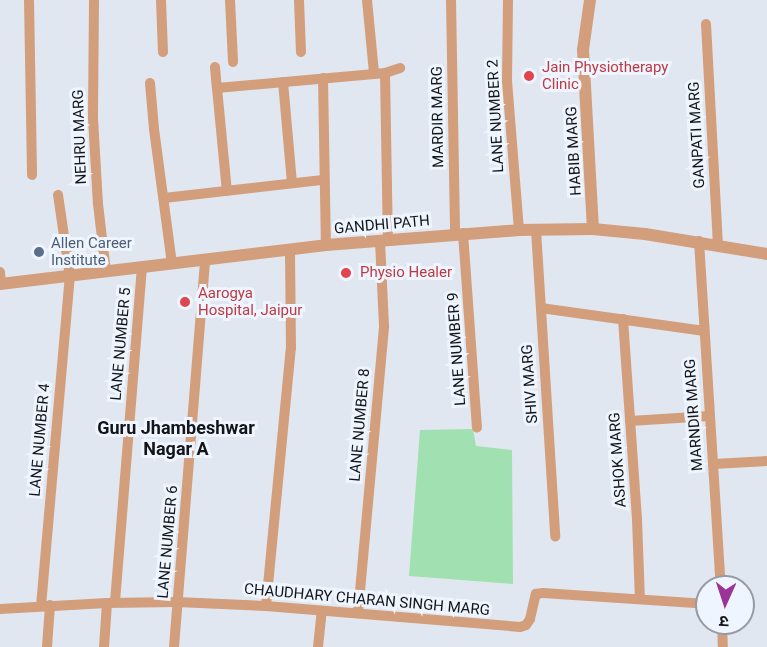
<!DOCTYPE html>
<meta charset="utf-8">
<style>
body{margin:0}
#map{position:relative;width:767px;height:647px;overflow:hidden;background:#e1e7f1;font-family:Roboto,"Noto Sans Devanagari",sans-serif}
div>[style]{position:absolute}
.green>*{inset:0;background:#a1e0b0}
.minor>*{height:10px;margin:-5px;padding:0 5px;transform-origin:5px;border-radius:5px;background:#d29e7c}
.tertiary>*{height:12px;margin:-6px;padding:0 6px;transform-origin:6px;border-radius:6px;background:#d29e7c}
.dots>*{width:16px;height:16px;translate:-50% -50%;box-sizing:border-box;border:3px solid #eef5fe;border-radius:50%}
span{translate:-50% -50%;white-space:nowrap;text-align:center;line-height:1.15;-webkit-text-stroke:6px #eef5fe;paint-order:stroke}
.health-label{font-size:15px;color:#be3a42}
.left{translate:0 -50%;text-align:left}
.street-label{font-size:15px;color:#131519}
.service-label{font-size:15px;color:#4e5e75}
.quarter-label{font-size:18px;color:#131519;font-weight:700}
.north{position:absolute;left:695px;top:575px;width:60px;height:60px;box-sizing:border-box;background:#eef5fe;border:2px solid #969ba2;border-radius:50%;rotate:183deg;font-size:16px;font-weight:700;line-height:24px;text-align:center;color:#131519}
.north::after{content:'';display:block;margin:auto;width:21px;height:27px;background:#9c3498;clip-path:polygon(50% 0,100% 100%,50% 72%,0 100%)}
</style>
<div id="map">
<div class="green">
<i style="clip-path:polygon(473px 429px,476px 446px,512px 450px,513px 584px,409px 576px,420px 430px)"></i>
</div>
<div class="minor">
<i style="left:29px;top:0;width:175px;rotate:89deg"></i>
<i style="left:94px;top:0;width:118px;rotate:90.5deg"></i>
<i style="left:93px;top:118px;width:86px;rotate:86.7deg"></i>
<i style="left:98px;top:204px;width:68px;rotate:83.3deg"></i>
<i style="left:161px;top:0;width:52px;rotate:87.8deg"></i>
<i style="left:230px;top:0;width:62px;rotate:87.2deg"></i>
<i style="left:299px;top:0;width:52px;rotate:87.8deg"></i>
<i style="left:367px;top:0;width:73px;rotate:84.5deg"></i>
<i style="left:451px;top:0;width:234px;rotate:89deg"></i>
<i style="left:508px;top:0;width:81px;rotate:90.7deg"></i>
<i style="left:507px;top:81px;width:149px;rotate:85.4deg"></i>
<i style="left:706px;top:24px;width:221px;rotate:86.9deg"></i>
<i style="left:215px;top:67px;width:21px;rotate:85deg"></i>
<i style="left:217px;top:88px;width:169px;rotate:-5.1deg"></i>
<i style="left:385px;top:73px;width:16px;rotate:-18deg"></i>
<i style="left:385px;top:73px;width:166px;rotate:89deg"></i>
<i style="left:323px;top:78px;width:167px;rotate:89deg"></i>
<i style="left:283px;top:82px;width:101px;rotate:84.9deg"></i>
<i style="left:150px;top:83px;width:46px;rotate:85deg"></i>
<i style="left:154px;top:129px;width:136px;rotate:82.4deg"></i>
<i style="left:217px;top:88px;width:103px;rotate:84.5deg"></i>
<i style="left:164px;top:198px;width:160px;rotate:-6.5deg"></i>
<i style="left:536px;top:230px;width:307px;rotate:86.4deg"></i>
<i style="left:463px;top:233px;width:195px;rotate:85.9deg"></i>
<i style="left:699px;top:241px;width:347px;rotate:86.4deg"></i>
<i style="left:0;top:272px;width:11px;rotate:85deg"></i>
<i style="left:541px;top:308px;width:165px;rotate:8deg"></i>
<i style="left:623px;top:319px;width:200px;rotate:86deg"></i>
<i style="left:637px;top:519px;width:80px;rotate:87.9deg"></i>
<i style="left:630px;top:421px;width:80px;rotate:-3.6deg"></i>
<i style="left:713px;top:464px;width:54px;rotate:-3.2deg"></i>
<i style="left:115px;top:602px;width:335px;rotate:-85.4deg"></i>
<i style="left:41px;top:606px;width:330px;rotate:-85deg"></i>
<i style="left:70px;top:277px;width:83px;rotate:-98.3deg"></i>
<i style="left:266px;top:606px;width:259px;rotate:-84.5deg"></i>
<i style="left:291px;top:348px;width:98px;rotate:-90.6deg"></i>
<i style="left:0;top:609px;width:107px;rotate:-3.2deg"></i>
<i style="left:107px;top:603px;width:70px;rotate:-0.8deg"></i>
<i style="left:177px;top:602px;width:89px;rotate:2.6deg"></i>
<i style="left:266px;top:606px;width:255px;rotate:4.7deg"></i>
<i style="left:520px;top:627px;width:6px;rotate:-18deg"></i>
<i style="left:526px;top:625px;width:7px;rotate:-56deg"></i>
<i style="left:530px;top:619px;width:26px;rotate:-77deg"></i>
<i style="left:536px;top:594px;width:7px;rotate:-8deg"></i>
<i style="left:543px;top:593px;width:164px;rotate:3.8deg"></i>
<i style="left:358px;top:613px;width:288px;rotate:-84.8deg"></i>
<i style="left:384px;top:326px;width:86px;rotate:-92.7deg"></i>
<i style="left:722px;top:623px;width:24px;rotate:88deg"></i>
<i style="left:47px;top:647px;width:42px;rotate:-85.9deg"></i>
<i style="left:104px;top:647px;width:44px;rotate:-86.1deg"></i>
<i style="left:174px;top:647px;width:387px;rotate:-85.4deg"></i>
<i style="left:318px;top:647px;width:36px;rotate:-84deg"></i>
</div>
<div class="tertiary">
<i style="left:590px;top:0;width:50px;rotate:98deg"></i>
<i style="left:583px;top:50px;width:179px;rotate:86.8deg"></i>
<i style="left:0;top:284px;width:328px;rotate:-6.8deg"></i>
<i style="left:326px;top:245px;width:194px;rotate:-4.4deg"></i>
<i style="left:519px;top:230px;width:74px;rotate:-0.8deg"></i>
<i style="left:593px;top:229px;width:52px;rotate:5.5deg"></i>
<i style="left:645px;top:234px;width:124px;rotate:9.3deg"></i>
</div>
<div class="dots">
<i style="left:529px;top:76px;background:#e0444e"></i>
<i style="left:39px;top:252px;background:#5c6f8a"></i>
<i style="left:346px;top:273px;background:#e0444e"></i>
<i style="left:185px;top:302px;background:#e0444e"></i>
</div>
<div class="health-label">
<span class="left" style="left:542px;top:76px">Jain Physiotherapy<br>Clinic</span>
<span class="left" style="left:360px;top:273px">Physio Healer</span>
<span class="left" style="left:198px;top:302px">Aarogya<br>Hospital, Jaipur</span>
</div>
<div class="street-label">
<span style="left:496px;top:116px;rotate:-93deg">LANE NUMBER 2</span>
<span style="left:438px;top:117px;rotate:-91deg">MARDIR MARG</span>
<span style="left:697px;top:135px;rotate:-93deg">GANPATI MARG</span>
<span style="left:80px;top:137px;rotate:-92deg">NEHRU MARG</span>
<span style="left:574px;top:151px;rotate:-93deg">HABIB MARG</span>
<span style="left:382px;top:225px;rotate:-5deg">GANDHI PATH</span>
<span style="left:121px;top:344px;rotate:-85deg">LANE NUMBER 5</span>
<span style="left:457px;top:349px;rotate:-94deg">LANE NUMBER 9</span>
<span style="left:530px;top:384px;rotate:-94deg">SHIV MARG</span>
<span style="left:694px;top:415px;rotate:-94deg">MARNDIR MARG</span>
<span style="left:360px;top:425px;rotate:-85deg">LANE NUMBER 8</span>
<span style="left:40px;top:440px;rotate:-85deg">LANE NUMBER 4</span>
<span style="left:618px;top:460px;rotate:-94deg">ASHOK MARG</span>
<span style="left:168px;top:542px;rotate:-85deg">LANE NUMBER 6</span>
<span style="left:367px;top:600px;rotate:5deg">CHAUDHARY CHARAN SINGH MARG</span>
</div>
<div class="service-label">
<span class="left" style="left:51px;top:252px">Allen Career<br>Institute</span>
</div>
<div class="quarter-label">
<span style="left:176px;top:439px">Guru Jhambeshwar<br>Nagar A</span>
</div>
<div class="north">उ</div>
</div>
